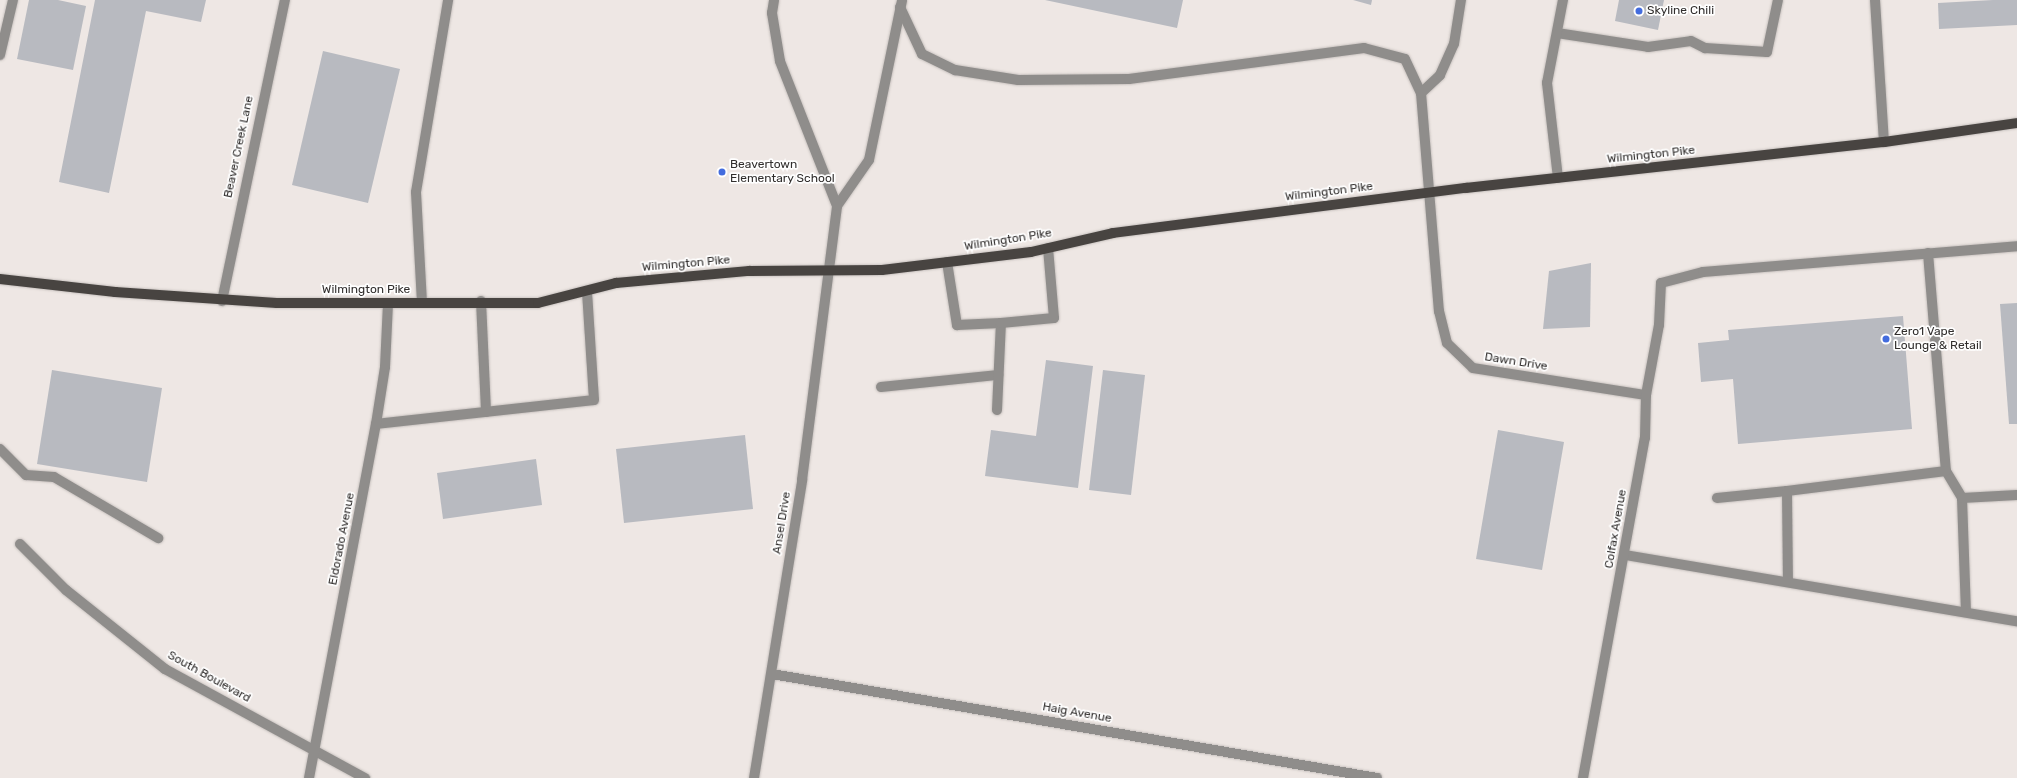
<!DOCTYPE html>
<style>
body{margin:0}
#map{position:relative;width:2017px;height:778px;overflow:hidden;background:#eee7e4;font-family:Rubik,sans-serif}
div>[style]{position:absolute}
.building>*{inset:0;background:#b8bac0}
.roads{filter:drop-shadow(0 0 1px #c8c2bf) drop-shadow(0 0 1px #c8c2bf)}
.minor>*{height:10px;margin:-5px;padding:0 5px;transform-origin:5px;border-radius:5px;background:#8f8d8b}
.major>*{height:10px;margin:-5px;padding:0 5px;transform-origin:5px;border-radius:5px;background:#484441}
.dots>*{width:11px;height:11px;translate:-50% -50%;box-sizing:border-box;border:2px solid #fff;border-radius:50%}
span{translate:-50% -50%;white-space:nowrap;text-align:center;line-height:1.15;-webkit-text-stroke:3.5px #fff;paint-order:stroke}
.poi-label{font-size:12px;color:#312e2d}
.left{translate:0 -50%;text-align:left}
.street-label{font-size:12px;color:#312e2d}
</style>
<div id="map">
<div class="building">
<i style="clip-path:polygon(29px 0,58px 0,86px 6px,73px 70px,17px 59px)"></i>
<i style="clip-path:polygon(95px 0,206px 0,201px 22px,146px 11px,109px 193px,59px 182px)"></i>
<i style="clip-path:polygon(1045px 0,1183px 0,1177px 28px)"></i>
<i style="clip-path:polygon(1353px 0,1372px 0,1371px 5px)"></i>
<i style="clip-path:polygon(1619px 0,1664px 0,1658px 30px,1615px 21px)"></i>
<i style="clip-path:polygon(1993px 0,2017px 0,2017px 25px,1939px 29px,1938px 3px)"></i>
<i style="clip-path:polygon(323px 51px,400px 69px,368px 203px,292px 185px)"></i>
<i style="clip-path:polygon(1591px 263px,1590px 327px,1543px 329px,1549px 271px)"></i>
<i style="clip-path:polygon(2017px 303px,2017px 424px,2009px 424px,2000px 304px)"></i>
<i style="clip-path:polygon(1903px 316px,1912px 429px,1738px 444px,1733px 379px,1701px 382px,1698px 343px,1729px 340px,1728px 330px)"></i>
<i style="clip-path:polygon(1046px 360px,1093px 366px,1078px 488px,985px 476px,991px 430px,1036px 436px)"></i>
<i style="clip-path:polygon(52px 370px,162px 388px,147px 482px,37px 464px)"></i>
<i style="clip-path:polygon(1103px 370px,1145px 375px,1131px 495px,1089px 490px)"></i>
<i style="clip-path:polygon(1498px 430px,1564px 442px,1542px 570px,1476px 559px)"></i>
<i style="clip-path:polygon(745px 435px,753px 509px,624px 523px,616px 449px)"></i>
<i style="clip-path:polygon(536px 459px,542px 505px,443px 519px,437px 473px)"></i>
</div>
<div class="roads">
<div class="minor">
<i style="left:1875px;top:0;width:142px;rotate:86.4deg"></i>
<i style="left:900px;top:7px;width:52px;rotate:64.9deg"></i>
<i style="left:922px;top:54px;width:37px;rotate:26deg"></i>
<i style="left:955px;top:70px;width:64px;rotate:9deg"></i>
<i style="left:1018px;top:80px;width:111px;rotate:-0.5deg"></i>
<i style="left:1129px;top:79px;width:237px;rotate:-7.5deg"></i>
<i style="left:1364px;top:48px;width:42px;rotate:15deg"></i>
<i style="left:1405px;top:59px;width:38px;rotate:65deg"></i>
<i style="left:1421px;top:93px;width:219px;rotate:85.3deg"></i>
<i style="left:1439px;top:311px;width:33px;rotate:76deg"></i>
<i style="left:1447px;top:343px;width:36px;rotate:44deg"></i>
<i style="left:1473px;top:368px;width:175px;rotate:8.9deg"></i>
<i style="left:1557px;top:33px;width:92px;rotate:8.7deg"></i>
<i style="left:1648px;top:47px;width:43px;rotate:-7.9deg"></i>
<i style="left:1691px;top:41px;width:16px;rotate:27deg"></i>
<i style="left:1705px;top:48px;width:62px;rotate:3.7deg"></i>
<i style="left:1767px;top:52px;width:53px;rotate:-78.1deg"></i>
<i style="left:0;top:55px;width:57px;rotate:-76.7deg"></i>
<i style="left:1421px;top:93px;width:26px;rotate:-43deg"></i>
<i style="left:1440px;top:75px;width:34px;rotate:-66deg"></i>
<i style="left:1454px;top:44px;width:45px;rotate:-81deg"></i>
<i style="left:1558px;top:178px;width:96px;rotate:-96.6deg"></i>
<i style="left:1547px;top:83px;width:85px;rotate:-79.1deg"></i>
<i style="left:837px;top:206px;width:56px;rotate:-55.2deg"></i>
<i style="left:869px;top:160px;width:163px;rotate:-78.3deg"></i>
<i style="left:1928px;top:253px;width:219px;rotate:85.3deg"></i>
<i style="left:1946px;top:471px;width:31px;rotate:59deg"></i>
<i style="left:1962px;top:498px;width:114px;rotate:88deg"></i>
<i style="left:947px;top:262px;width:64px;rotate:81deg"></i>
<i style="left:957px;top:325px;width:44px;rotate:-2.6deg"></i>
<i style="left:222px;top:301px;width:308px;rotate:-78.2deg"></i>
<i style="left:481px;top:301px;width:111px;rotate:87.4deg"></i>
<i style="left:422px;top:303px;width:111px;rotate:-93.1deg"></i>
<i style="left:416px;top:192px;width:195px;rotate:-80.5deg"></i>
<i style="left:881px;top:387px;width:118px;rotate:-5.9deg"></i>
<i style="left:997px;top:410px;width:87px;rotate:-87.4deg"></i>
<i style="left:1001px;top:323px;width:53px;rotate:-5.4deg"></i>
<i style="left:1054px;top:318px;width:70px;rotate:-94.9deg"></i>
<i style="left:376px;top:424px;width:219px;rotate:-6.3deg"></i>
<i style="left:594px;top:400px;width:109px;rotate:-93.7deg"></i>
<i style="left:0;top:449px;width:37px;rotate:45deg"></i>
<i style="left:26px;top:475px;width:28px;rotate:4deg"></i>
<i style="left:54px;top:477px;width:121px;rotate:30.4deg"></i>
<i style="left:1787px;top:491px;width:160px;rotate:-7.2deg"></i>
<i style="left:1717px;top:498px;width:70px;rotate:-5.7deg"></i>
<i style="left:1787px;top:491px;width:90px;rotate:89.4deg"></i>
<i style="left:1962px;top:498px;width:55px;rotate:-3.1deg"></i>
<i style="left:20px;top:544px;width:65px;rotate:45deg"></i>
<i style="left:66px;top:590px;width:127px;rotate:38.6deg"></i>
<i style="left:165px;top:669px;width:228px;rotate:28.6deg"></i>
<i style="left:1625px;top:555px;width:398px;rotate:9.6deg"></i>
<i style="left:772px;top:674px;width:614px;rotate:9.75deg"></i>
<i style="left:309px;top:778px;width:360px;rotate:-79.3deg"></i>
<i style="left:376px;top:424px;width:58px;rotate:-81deg"></i>
<i style="left:385px;top:367px;width:63px;rotate:-87.3deg"></i>
<i style="left:754px;top:778px;width:302px;rotate:-80.8deg"></i>
<i style="left:802px;top:480px;width:276px;rotate:-82.7deg"></i>
<i style="left:837px;top:206px;width:156px;rotate:-111.5deg"></i>
<i style="left:780px;top:61px;width:49px;rotate:-99.5deg"></i>
<i style="left:772px;top:13px;width:13px;rotate:-81deg"></i>
<i style="left:1583px;top:778px;width:346px;rotate:-79.7deg"></i>
<i style="left:1645px;top:438px;width:43px;rotate:-88.7deg"></i>
<i style="left:1646px;top:395px;width:71px;rotate:-79.5deg"></i>
<i style="left:1659px;top:325px;width:42px;rotate:-87.3deg"></i>
<i style="left:1661px;top:283px;width:43px;rotate:-14.7deg"></i>
<i style="left:1703px;top:272px;width:315px;rotate:-4.7deg"></i>
</div>
<div class="major">
<i style="left:0;top:279px;width:116px;rotate:6.4deg"></i>
<i style="left:115px;top:292px;width:162px;rotate:3.9deg"></i>
<i style="left:277px;top:303px;width:261px"></i>
<i style="left:538px;top:303px;width:81px;rotate:-14.4deg"></i>
<i style="left:616px;top:283px;width:134px;rotate:-5.2deg"></i>
<i style="left:749px;top:271px;width:133px;rotate:-0.4deg"></i>
<i style="left:882px;top:270px;width:150px;rotate:-6.9deg"></i>
<i style="left:1031px;top:252px;width:84px;rotate:-13deg"></i>
<i style="left:1113px;top:233px;width:356px;rotate:-7.3deg"></i>
<i style="left:1466px;top:188px;width:421px;rotate:-6.3deg"></i>
<i style="left:1884px;top:142px;width:134px;rotate:-8.1deg"></i>
</div>
</div>
<div class="dots">
<i style="left:1639px;top:11px;background:#436cde"></i>
<i style="left:722px;top:172px;background:#436cde"></i>
<i style="left:1886px;top:339px;background:#436cde"></i>
</div>
<div class="poi-label">
<span class="left" style="left:1647px;top:11px">Skyline Chili</span>
<span class="left" style="left:730px;top:172px">Beavertown<br>Elementary School</span>
<span class="left" style="left:1894px;top:339px">Zero1 Vape<br>Lounge &amp; Retail</span>
</div>
<div class="street-label">
<span style="left:239px;top:147px;rotate:-78deg">Beaver Creek Lane</span>
<span style="left:1651px;top:155px;rotate:-6deg">Wilmington Pike</span>
<span style="left:1329px;top:192px;rotate:-7deg">Wilmington Pike</span>
<span style="left:1008px;top:240px;rotate:-9deg">Wilmington Pike</span>
<span style="left:686px;top:264px;rotate:-5deg">Wilmington Pike</span>
<span style="left:366px;top:290px">Wilmington Pike</span>
<span style="left:1516px;top:362px;rotate:9deg">Dawn Drive</span>
<span style="left:782px;top:523px;rotate:-81deg">Ansel Drive</span>
<span style="left:1616px;top:529px;rotate:-80deg">Colfax Avenue</span>
<span style="left:342px;top:539px;rotate:-79deg">Eldorado Avenue</span>
<span style="left:209px;top:677px;rotate:29deg">South Boulevard</span>
<span style="left:1077px;top:713px;rotate:10deg">Haig Avenue</span>
</div>
</div>
